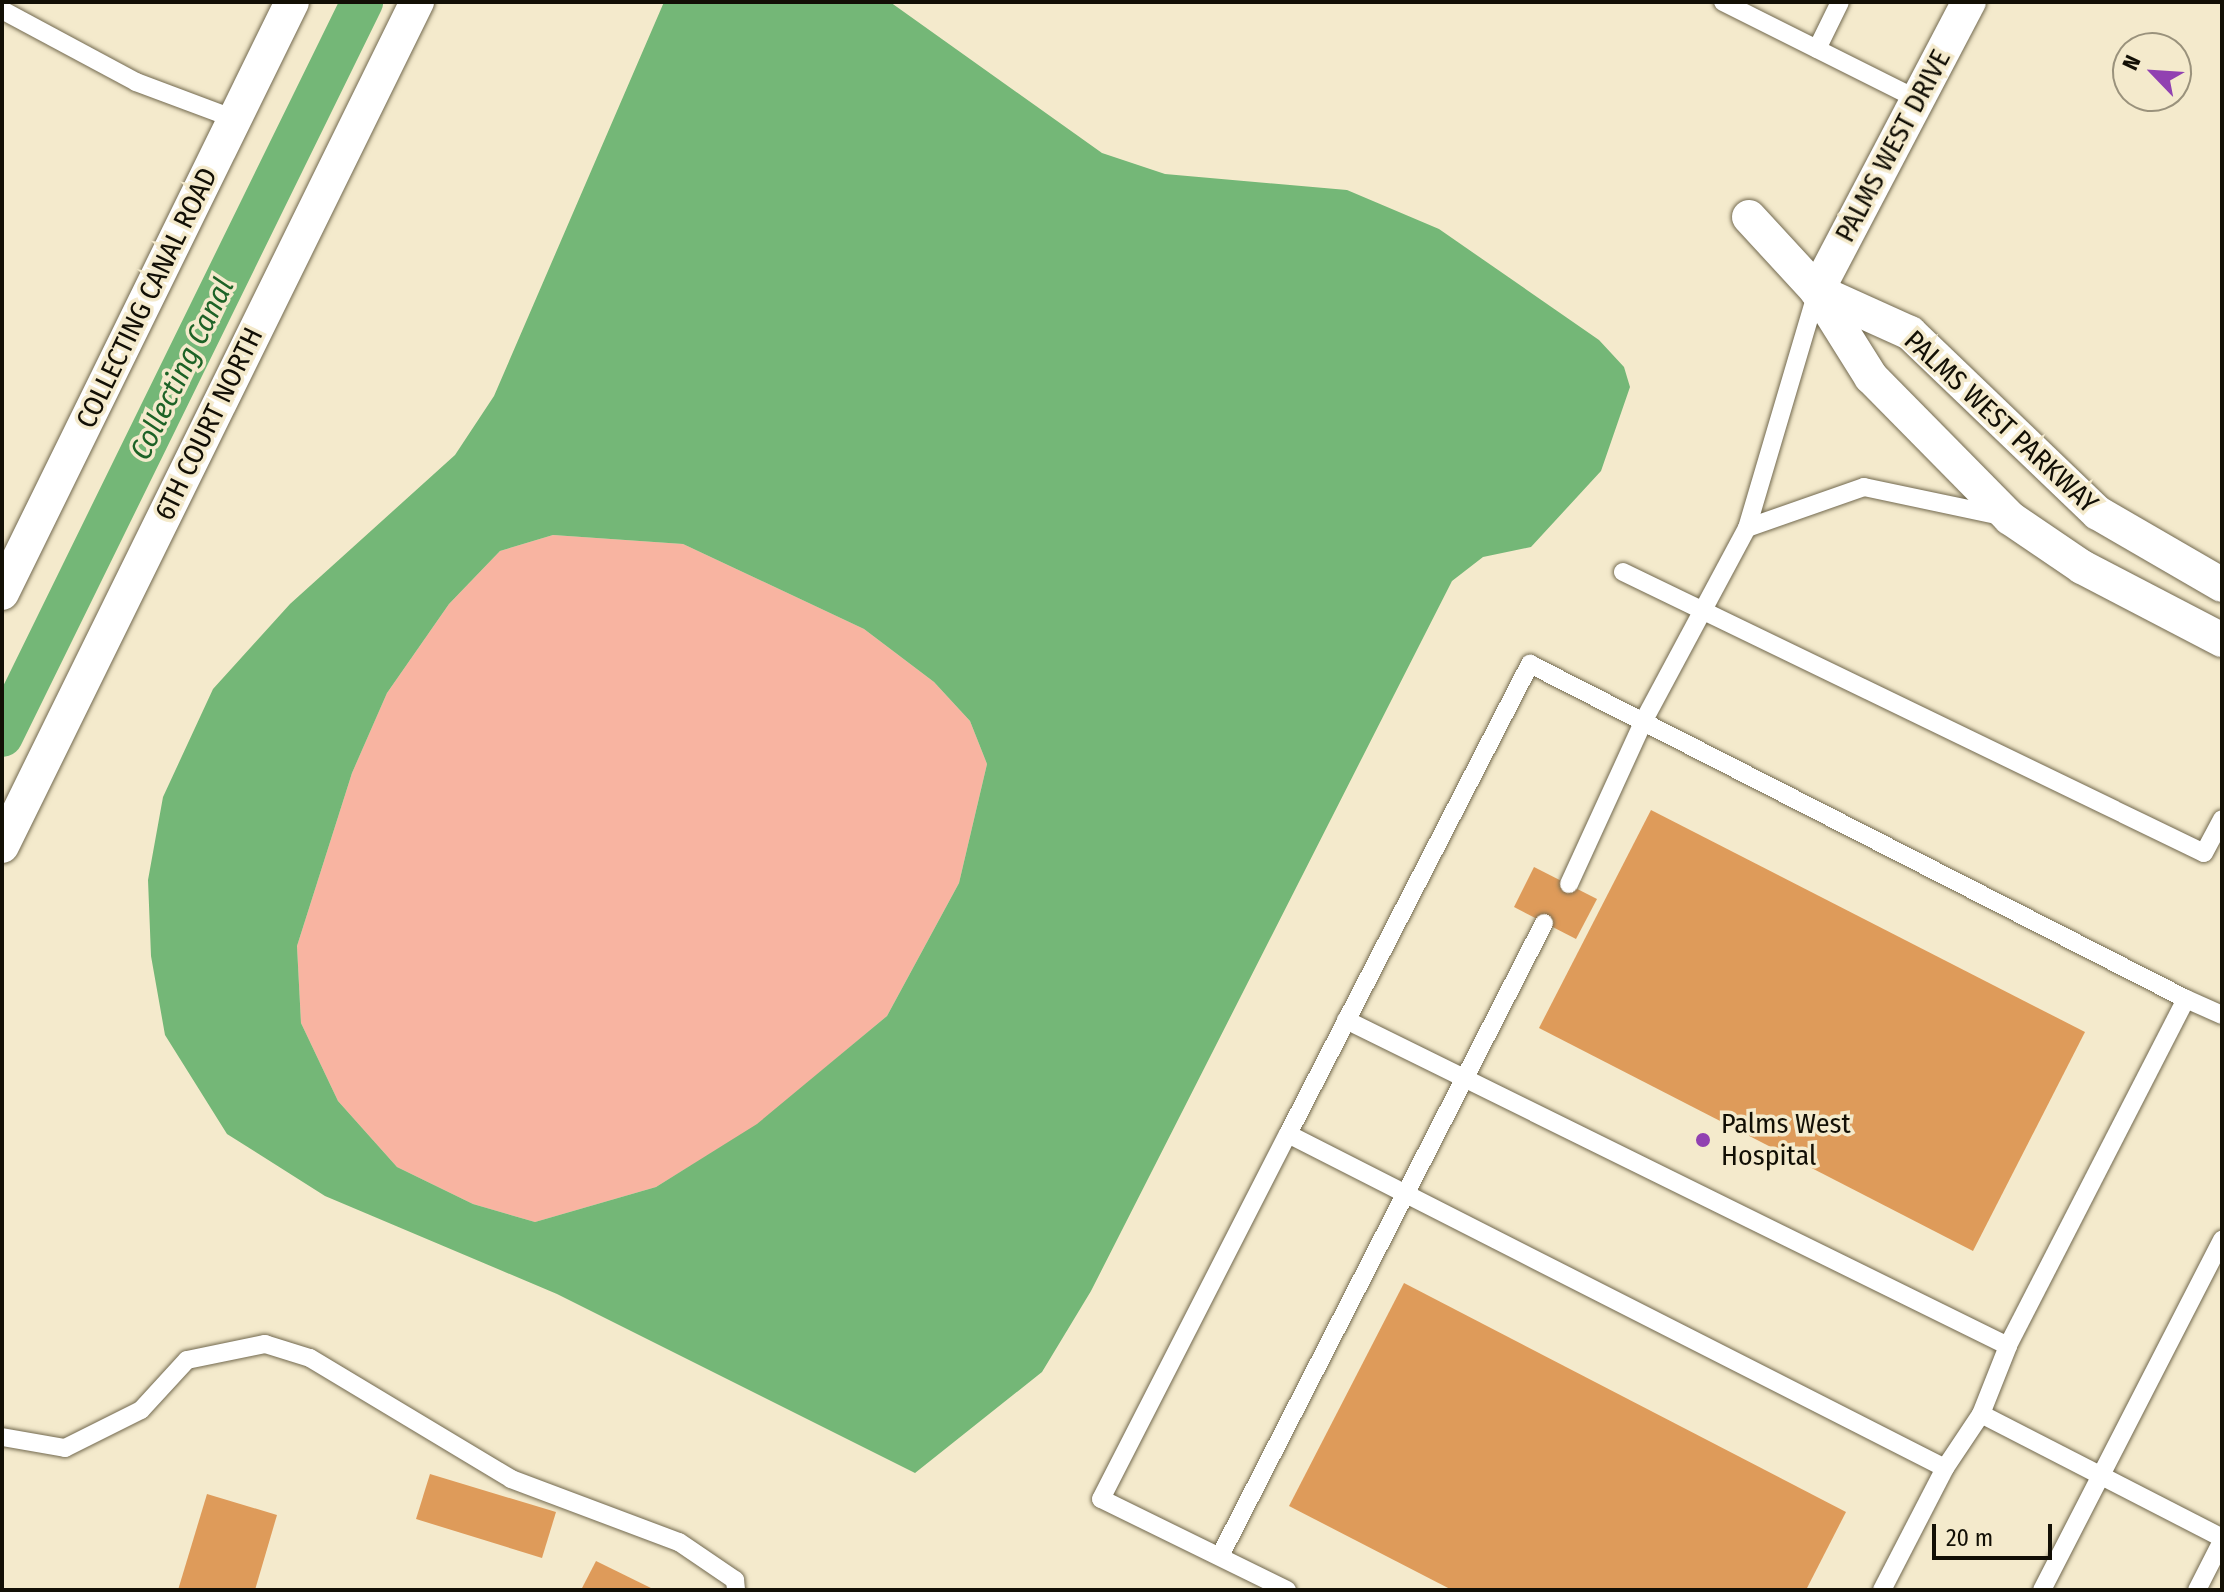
<!DOCTYPE html>
<style>
body{margin:0}
#map{position:relative;width:2224px;height:1592px;overflow:hidden;background:#f4eacc;font-family:"Fira Sans Condensed",sans-serif}
div>[style]{position:absolute}
.green>*{inset:0;background:#f8b4a1}
.water>*{inset:0;background:#74b777}
.canal>*{height:42px;margin:-21px;padding:0 21px;transform-origin:21px;border-radius:21px;background:#74b777}
.building>*{inset:0;background:#de9b5a}
.roads{filter:drop-shadow(0 0 2px #72694f) drop-shadow(0 0 2px #72694f)}
.service>*{height:18px;margin:-9px;padding:0 9px;transform-origin:9px;border-radius:9px;background:#fff}
.minor>*{height:34px;margin:-17px;padding:0 17px;transform-origin:17px;border-radius:17px;background:#fff}
.dots>*{width:22px;height:22px;translate:-50% -50%;box-sizing:border-box;border:4px solid #f4eacc;border-radius:50%}
span{translate:-50% -50%;white-space:nowrap;text-align:center;line-height:1.15;-webkit-text-stroke:7px #f4eacc;paint-order:stroke}
.street-label{font-size:28px;color:#120f05}
.poi-label{font-size:28px;color:#120f05}
.left{translate:0 -50%;text-align:left}
.water-label{font-size:30px;color:#1d6226;font-style:italic}
.frame{position:absolute;inset:0;border:4px solid #120f05;pointer-events:none}
.north{position:absolute;left:2112px;top:32px;width:80px;height:80px;box-sizing:border-box;background:#f4eacc;border:2px solid #9a927c;border-radius:50%;rotate:295deg;font-size:22px;font-weight:700;line-height:32px;text-align:center;color:#120f05}
.north::after{content:'';display:block;margin:auto;width:28px;height:36px;background:#9141b1;clip-path:polygon(50% 0,100% 100%,50% 72%,0 100%)}
.scale{position:absolute;left:1932px;top:1524px;width:120px;height:36px;box-sizing:border-box;border:4px solid #120f05;border-top:0;padding-left:10px;font-size:24px;line-height:28px;white-space:nowrap;color:#120f05;-webkit-text-stroke:6px #f4eacc;paint-order:stroke}
</style>
<div id="map">
<div class="green">
<i style="clip-path:polygon(553px 535px,683px 544px,864px 629px,934px 682px,970px 721px,987px 764px,959px 883px,887px 1016px,757px 1125px,656px 1187px,535px 1222px,473px 1204px,397px 1167px,338px 1101px,301px 1023px,297px 946px,352px 773px,387px 693px,449px 604px,500px 551px)"></i>
</div>
<div class="water">
<i style="clip-path:polygon(evenodd,664px 2px,890px 2px,1102px 153px,1165px 174px,1347px 190px,1439px 229px,1599px 340px,1624px 367px,1630px 387px,1601px 471px,1531px 547px,1483px 557px,1452px 581px,1091px 1291px,1042px 1372px,915px 1473px,557px 1294px,325px 1196px,227px 1134px,165px 1035px,151px 956px,148px 880px,163px 797px,213px 689px,290px 604px,455px 455px,494px 396px,664px 2px,553px 535px,683px 544px,864px 629px,934px 682px,970px 721px,987px 764px,959px 883px,887px 1016px,757px 1124px,656px 1187px,535px 1222px,473px 1204px,397px 1167px,338px 1101px,301px 1023px,297px 946px,352px 773px,387px 693px,449px 604px,500px 551px,553px 535px)"></i>
</div>
<div class="canal">
<i style="left:2px;top:736px;width:818px;rotate:-63.87deg"></i>
</div>
<div class="building">
<i style="clip-path:polygon(1651px 810px,2085px 1032px,1973px 1251px,1539px 1028px)"></i>
<i style="clip-path:polygon(1534px 867px,1597px 899px,1576px 939px,1514px 907px)"></i>
<i style="clip-path:polygon(1404px 1283px,1846px 1512px,1806px 1590px,1452px 1590px,1289px 1506px)"></i>
<i style="clip-path:polygon(430px 1474px,556px 1512px,542px 1558px,416px 1519px)"></i>
<i style="clip-path:polygon(207px 1494px,277px 1515px,255px 1590px,178px 1590px)"></i>
<i style="clip-path:polygon(596px 1561px,655px 1590px,581px 1590px)"></i>
</div>
<div class="roads">
<div class="service">
<i style="left:1723px;top:2px;width:219px;rotate:26.6deg"></i>
<i style="left:2px;top:10px;width:152px;rotate:28.2deg"></i>
<i style="left:136px;top:82px;width:106px;rotate:20.5deg"></i>
<i style="left:1817px;top:49px;width:52px;rotate:-63.9deg"></i>
<i style="left:1747px;top:528px;width:124px;rotate:-19.3deg"></i>
<i style="left:1864px;top:487px;width:141px;rotate:11.9deg"></i>
<i style="left:1623px;top:572px;width:645px;rotate:25.81deg"></i>
<i style="left:2204px;top:853px;width:38px;rotate:-62deg"></i>
<i style="left:1569px;top:884px;width:180px;rotate:-65.4deg"></i>
<i style="left:1644px;top:720px;width:218px;rotate:-61.8deg"></i>
<i style="left:1747px;top:528px;width:247px;rotate:-73.5deg"></i>
<i style="left:2186px;top:999px;width:39px;rotate:24deg"></i>
<i style="left:1288px;top:1134px;width:529px;rotate:-62.76deg"></i>
<i style="left:1530px;top:664px;width:737px;rotate:27.05deg"></i>
<i style="left:2186px;top:999px;width:390px;rotate:117.2deg"></i>
<i style="left:1981px;top:1414px;width:271px;rotate:27.2deg"></i>
<i style="left:2px;top:1437px;width:64px;rotate:9.9deg"></i>
<i style="left:65px;top:1448px;width:85px;rotate:-26.6deg"></i>
<i style="left:141px;top:1410px;width:68px;rotate:-47.4deg"></i>
<i style="left:187px;top:1360px;width:80px;rotate:-11.6deg"></i>
<i style="left:265px;top:1344px;width:47px;rotate:17.3deg"></i>
<i style="left:310px;top:1358px;width:235px;rotate:31deg"></i>
<i style="left:511px;top:1479px;width:179px;rotate:20.6deg"></i>
<i style="left:679px;top:1542px;width:68px;rotate:34.2deg"></i>
<i style="left:735px;top:1580px;width:10px;rotate:84deg"></i>
<i style="left:1220px;top:1556px;width:711px;rotate:-62.89deg"></i>
<i style="left:1287px;top:1590px;width:207px;rotate:-153.9deg"></i>
<i style="left:1101px;top:1499px;width:410px;rotate:-62.9deg"></i>
<i style="left:1288px;top:1134px;width:737px;rotate:26.95deg"></i>
<i style="left:1945px;top:1468px;width:65px;rotate:-56.3deg"></i>
<i style="left:1981px;top:1414px;width:73px;rotate:-68.3deg"></i>
<i style="left:2008px;top:1346px;width:738px;rotate:-153.78deg"></i>
<i style="left:1882px;top:1590px;width:137px;rotate:-62.7deg"></i>
<i style="left:2042px;top:1590px;width:394px;rotate:-62.8deg"></i>
<i style="left:2197px;top:1590px;width:55px;rotate:-63deg"></i>
</div>
<div class="minor">
<i style="left:1749px;top:217px;width:100px;rotate:47.4deg"></i>
<i style="left:1817px;top:291px;width:102px;rotate:57.9deg"></i>
<i style="left:1871px;top:377px;width:198px;rotate:45.4deg"></i>
<i style="left:2010px;top:518px;width:87px;rotate:34.2deg"></i>
<i style="left:2082px;top:567px;width:158px;rotate:27.5deg"></i>
<i style="left:1817px;top:291px;width:102px;rotate:24.3deg"></i>
<i style="left:1910px;top:333px;width:260px;rotate:43.8deg"></i>
<i style="left:2098px;top:513px;width:143px;rotate:30.1deg"></i>
<i style="left:1817px;top:291px;width:327px;rotate:-62.3deg"></i>
<i style="left:2px;top:593px;width:658px;rotate:-63.86deg"></i>
<i style="left:2px;top:846px;width:941px;rotate:-63.82deg"></i>
</div>
</div>
<div class="dots">
<i style="left:1703px;top:1140px;background:#9141b1"></i>
</div>
<div class="street-label">
<span style="left:1893px;top:146px;rotate:-62deg">PALMS WEST DRIVE</span>
<span style="left:147px;top:298px;rotate:-64deg">COLLECTING CANAL ROAD</span>
<span style="left:2001px;top:422px;rotate:43deg">PALMS WEST PARKWAY</span>
<span style="left:209px;top:424px;rotate:-64deg">6TH COURT NORTH</span>
</div>
<div class="poi-label">
<span class="left" style="left:1721px;top:1140px">Palms West<br>Hospital</span>
</div>
<div class="water-label">
<span style="left:182px;top:369px;rotate:-64deg">Collecting Canal</span>
</div>
<div class="frame"></div>
<div class="north">N</div>
<div class="scale">20 m</div>
</div>
